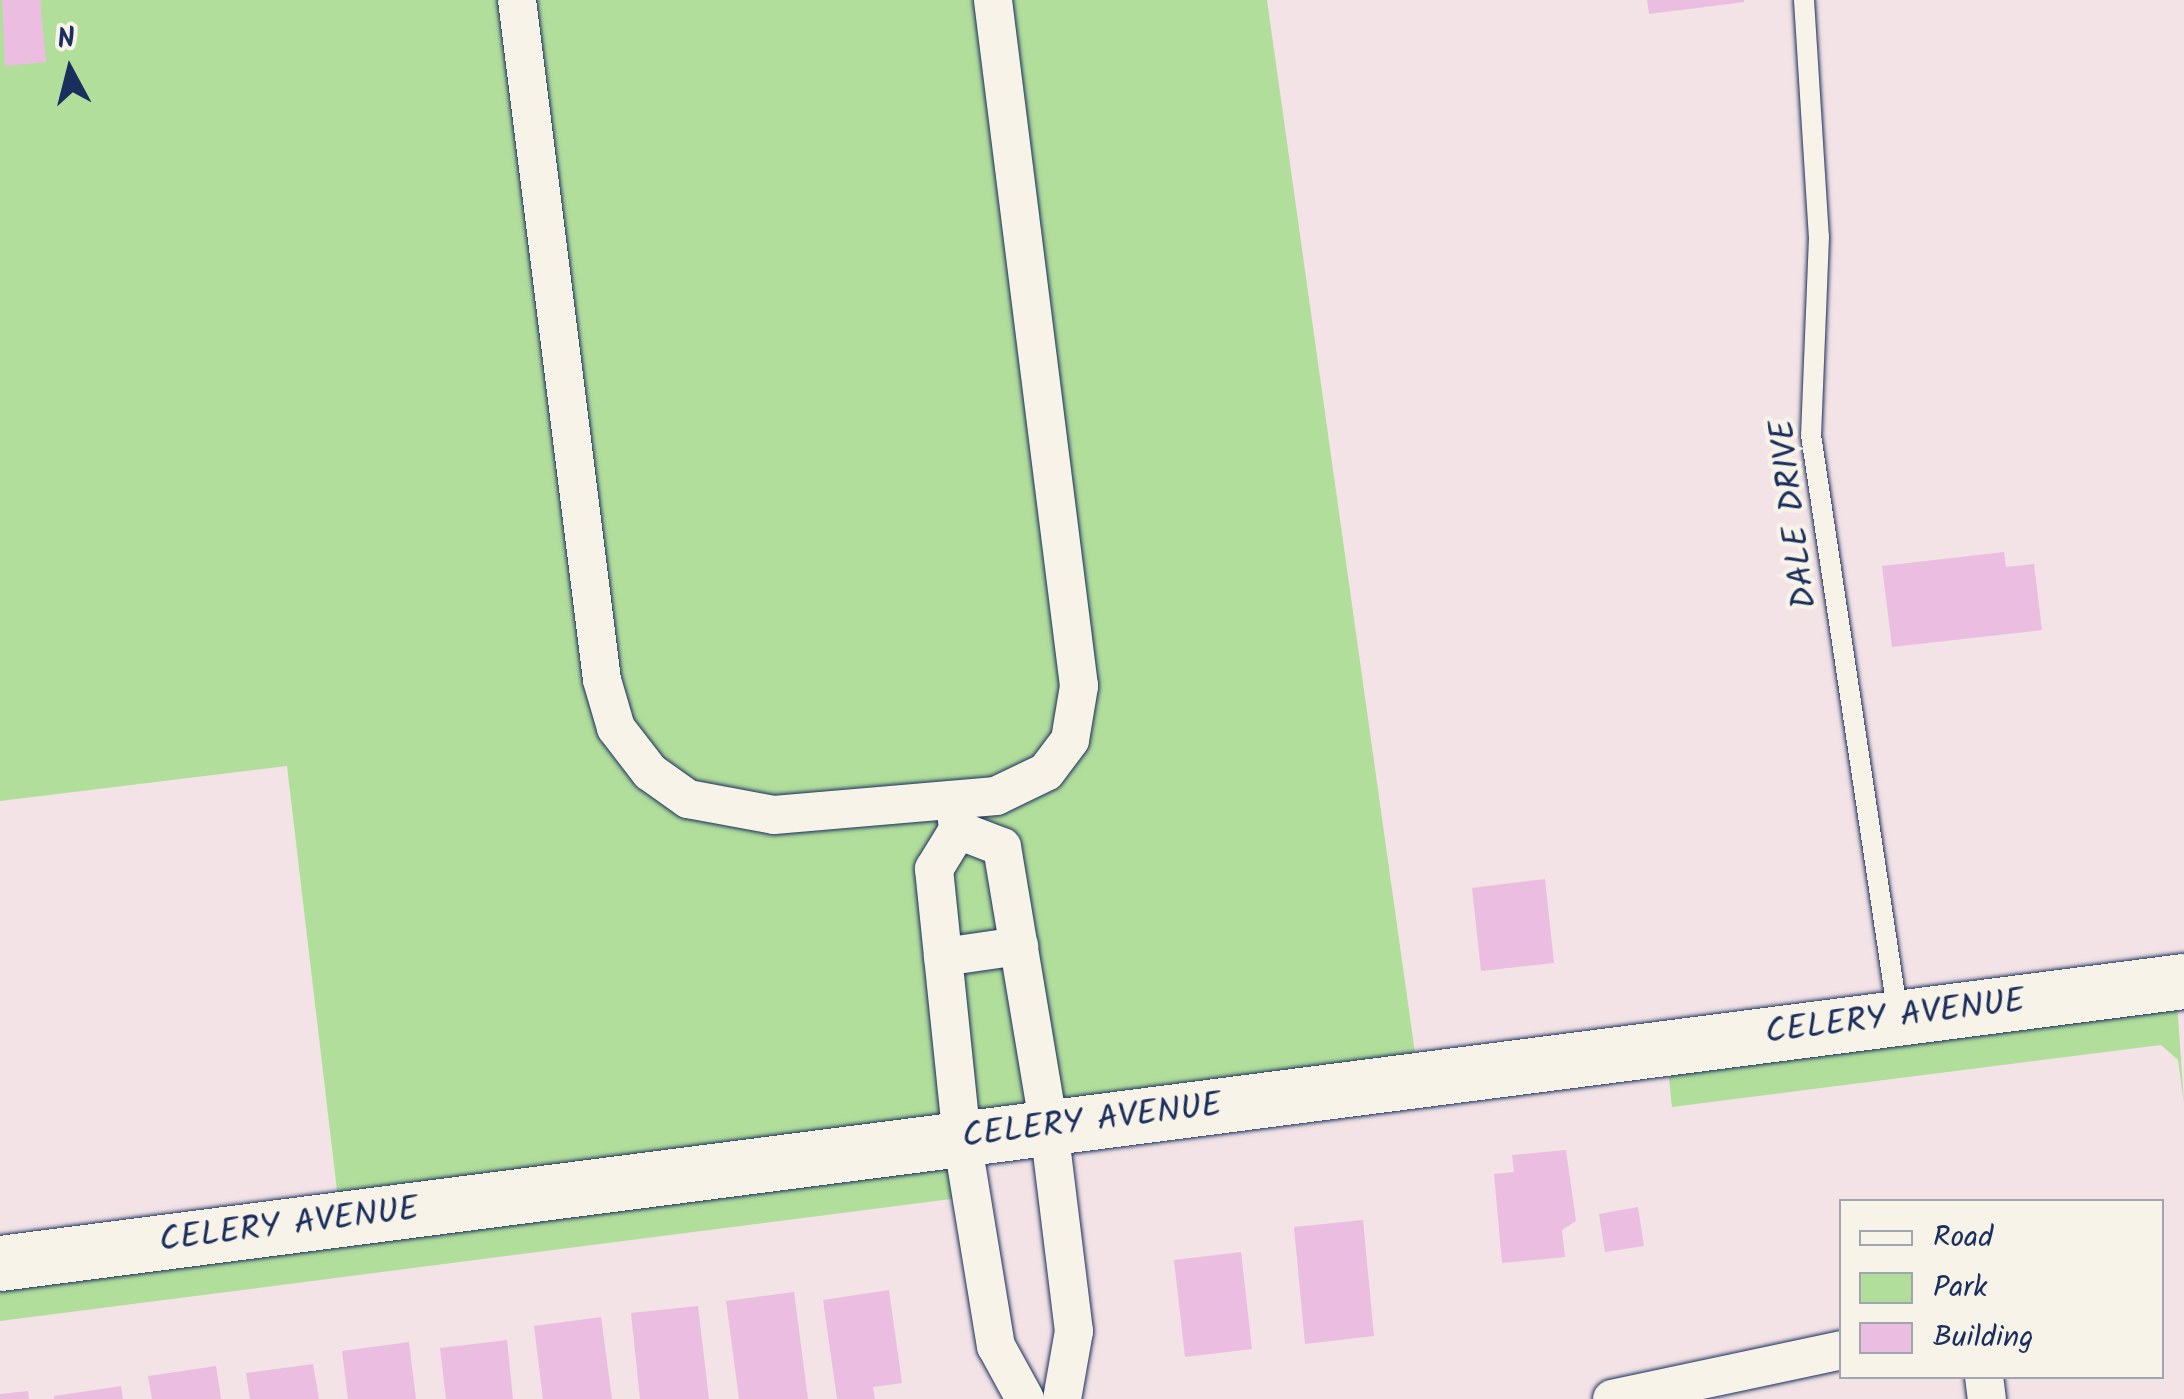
<!DOCTYPE html>
<style>
body{margin:0}
#map{position:relative;width:2184px;height:1399px;overflow:hidden;background:#f3e3e6;font-family:Kalam,sans-serif}
div>[style]{position:absolute}
.green>*{inset:0;background:#b2de9c}
.building>*{inset:0;background:#ebbde0}
.roads{filter:drop-shadow(0 0 2px #1b2f5e) drop-shadow(0 0 2px #1b2f5e)}
.service>*{height:20px;margin:-10px;padding:0 10px;transform-origin:10px;border-radius:10px;background:#f7f3e8}
.minor>*{height:38px;margin:-19px;padding:0 19px;transform-origin:19px;border-radius:19px;background:#f7f3e8}
.secondary>*{height:55px;margin:-27.5px;padding:0 27.5px;transform-origin:27.5px;border-radius:27.5px;background:#f7f3e8}
span{translate:-50% -50%;white-space:nowrap;text-align:center;line-height:1.15;-webkit-text-stroke:9px #f7f3e8;paint-order:stroke}
.street-label{font-size:35px;color:#1b2f5e}
.legend{position:absolute;left:1839px;top:1199px;width:325px;height:180px;box-sizing:border-box;background:#f7f3e8;border:2px solid #9fa5b1;margin:0;padding:12px 18px;list-style:none;font-size:30px;color:#1b2f5e}
.legend li{display:flex;align-items:center;gap:20px;height:50px}
.legend b{width:50px;border:2px solid #9fa5b1}
.north{position:absolute;left:20px;top:20px;width:100px;height:100px;-webkit-text-stroke:8px #f7f3e8;paint-order:stroke;rotate:353deg;font-size:28px;font-weight:700;line-height:40px;text-align:center;color:#1b2f5e}
.north::after{content:'';display:block;margin:auto;width:35px;height:45px;background:#1b2f5e;clip-path:polygon(50% 0,100% 100%,50% 72%,0 100%)}
</style>
<div id="map">
<div class="green">
<i style="clip-path:polygon(0 0,1267px 0,1416px 1060px,1008px 1105px,1003px 1114px,338px 1199px,287px 766px,0 801px)"></i>
<i style="clip-path:polygon(2177px 1002px,2184px 1103px,2178px 1060px,2161px 1045px,1672px 1107px,1668px 1069px)"></i>
<i style="clip-path:polygon(980px 1158px,959px 1198px,0 1321px,0 1283px)"></i>
</div>
<div class="building">
<i style="clip-path:polygon(2px 0,40px 0,46px 62px,5px 66px)"></i>
<i style="clip-path:polygon(1647px 0,1744px 0,1744px 2px,1649px 14px)"></i>
<i style="clip-path:polygon(2004px 552px,2006px 567px,2034px 564px,2042px 630px,1892px 647px,1882px 566px)"></i>
<i style="clip-path:polygon(1545px 879px,1554px 963px,1481px 971px,1472px 888px)"></i>
<i style="clip-path:polygon(1566px 1150px,1576px 1221px,1562px 1230px,1565px 1257px,1502px 1263px,1494px 1174px,1514px 1172px,1512px 1155px)"></i>
<i style="clip-path:polygon(1638px 1207px,1644px 1246px,1605px 1252px,1599px 1214px)"></i>
<i style="clip-path:polygon(1363px 1220px,1374px 1336px,1305px 1344px,1294px 1227px)"></i>
<i style="clip-path:polygon(1241px 1252px,1252px 1349px,1185px 1357px,1174px 1260px)"></i>
<i style="clip-path:polygon(889px 1290px,902px 1383px,873px 1387px,875px 1399px,837px 1399px,823px 1300px)"></i>
<i style="clip-path:polygon(794px 1292px,808px 1399px,739px 1399px,726px 1301px)"></i>
<i style="clip-path:polygon(698px 1306px,709px 1399px,640px 1399px,631px 1313px)"></i>
<i style="clip-path:polygon(601px 1317px,612px 1399px,543px 1399px,534px 1326px)"></i>
<i style="clip-path:polygon(507px 1340px,513px 1399px,446px 1399px,440px 1348px)"></i>
<i style="clip-path:polygon(409px 1342px,416px 1399px,348px 1399px,342px 1351px)"></i>
<i style="clip-path:polygon(313px 1364px,319px 1399px,250px 1399px,246px 1373px)"></i>
<i style="clip-path:polygon(216px 1366px,221px 1399px,152px 1399px,148px 1376px)"></i>
<i style="clip-path:polygon(121px 1386px,123px 1399px,54px 1399px,54px 1396px)"></i>
<i style="clip-path:polygon(28px 1391px,29px 1399px,0 1399px,0 1394px)"></i>
</div>
<div class="roads">
<div class="service">
<i style="left:1804px;top:0;width:237px;rotate:86.4deg"></i>
<i style="left:1819px;top:237px;width:198px;rotate:92.3deg"></i>
<i style="left:1811px;top:435px;width:587px;rotate:81.48deg"></i>
</div>
<div class="minor">
<i style="left:517px;top:0;width:685px;rotate:82.87deg"></i>
<i style="left:602px;top:680px;width:50px;rotate:73.7deg"></i>
<i style="left:616px;top:728px;width:56px;rotate:52.3deg"></i>
<i style="left:650px;top:772px;width:47px;rotate:35.4deg"></i>
<i style="left:688px;top:799px;width:87px;rotate:10.5deg"></i>
<i style="left:774px;top:815px;width:223px;rotate:-4.9deg"></i>
<i style="left:996px;top:796px;width:55px;rotate:-25.6deg"></i>
<i style="left:1046px;top:772px;width:40px;rotate:-53deg"></i>
<i style="left:1070px;top:740px;width:55px;rotate:-80.5deg"></i>
<i style="left:1079px;top:686px;width:691px;rotate:-97.15deg"></i>
<i style="left:955px;top:804px;width:26px;rotate:83deg"></i>
<i style="left:958px;top:830px;width:46px;rotate:121.6deg"></i>
<i style="left:934px;top:869px;width:271px;rotate:84.1deg"></i>
<i style="left:962px;top:1139px;width:210px;rotate:80.7deg"></i>
<i style="left:996px;top:1346px;width:60px;rotate:61.3deg"></i>
<i style="left:958px;top:830px;width:47px;rotate:21.1deg"></i>
<i style="left:1002px;top:847px;width:285px;rotate:80.5deg"></i>
<i style="left:1049px;top:1128px;width:205px;rotate:83deg"></i>
<i style="left:1074px;top:1331px;width:69px;rotate:100deg"></i>
<i style="left:943px;top:957px;width:77px;rotate:-8.2deg"></i>
<i style="left:1984px;top:1376px;width:23px;rotate:83deg"></i>
<i style="left:1612px;top:1399px;width:235px;rotate:-12deg"></i>
</div>
<div class="secondary">
<i style="left:0;top:1263px;width:2202px;rotate:-7.36deg"></i>
</div>
</div>
<div class="street-label">
<span style="left:1795px;top:514px;rotate:-97deg">DALE DRIVE</span>
<span style="left:1895px;top:1018px;rotate:-7deg">CELERY AVENUE</span>
<span style="left:1092px;top:1122px;rotate:-7deg">CELERY AVENUE</span>
<span style="left:289px;top:1226px;rotate:-7deg">CELERY AVENUE</span>
</div>
<ul class="legend">
<li><b style="height:12px;background:#f7f3e8"></b>Road</li>
<li><b style="height:28px;background:#b2de9c"></b>Park</li>
<li><b style="height:28px;background:#ebbde0"></b>Building</li>
</ul>
<div class="north">N</div>
</div>
